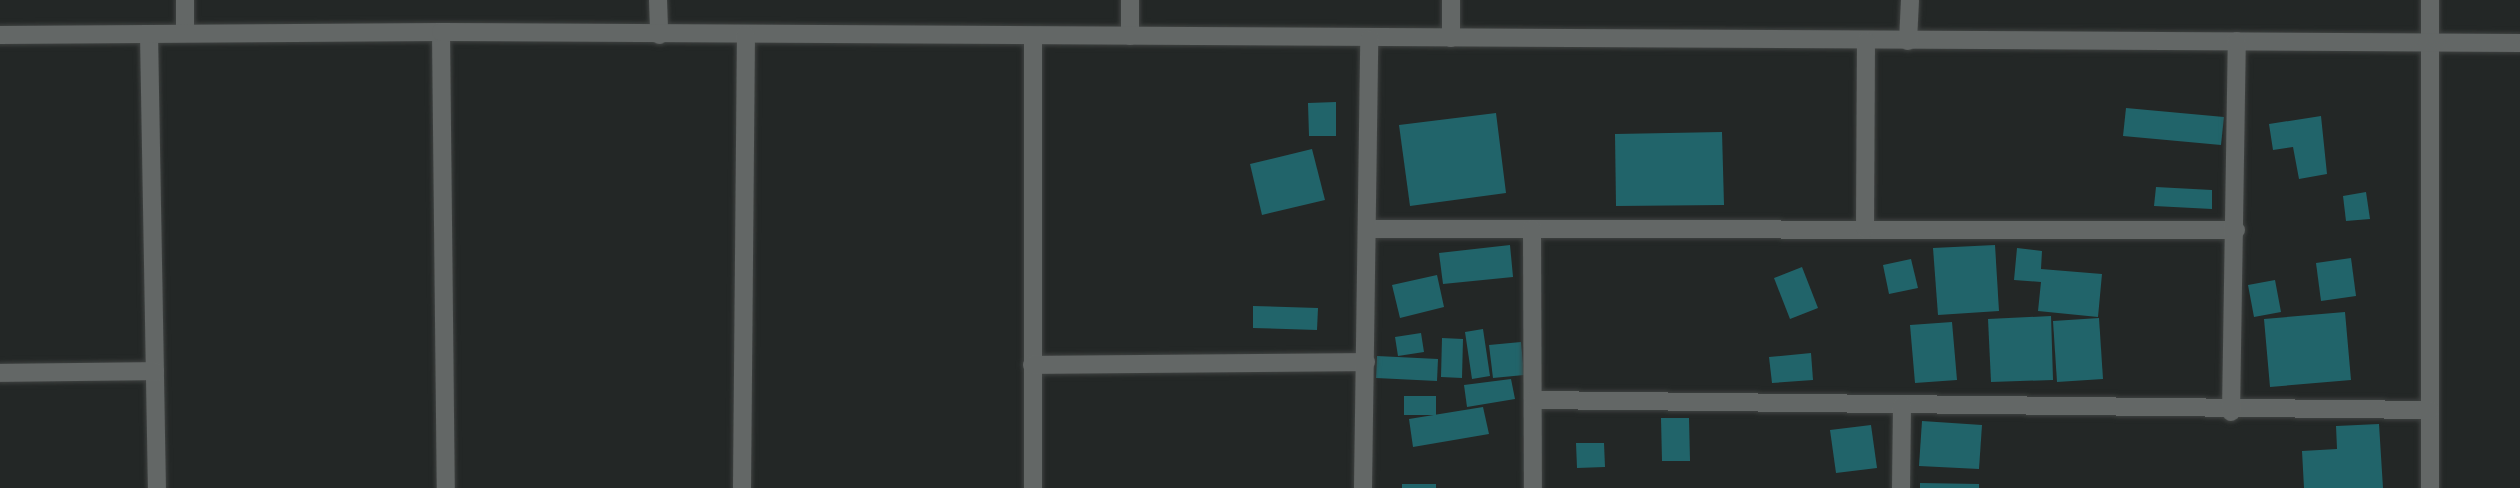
<!DOCTYPE html>
<style>
body{margin:0}
#map{position:relative;width:2520px;height:488px;overflow:hidden;background:#232726;font-family:Poppins,sans-serif}
div>[style]{position:absolute}
.building>*{inset:0;background:#21646a}
.roads{filter:drop-shadow(0 0 2px #404342) drop-shadow(0 0 2px #404342)}
.minor>*{height:18px;margin:-9px;padding:0 9px;transform-origin:9px;border-radius:9px;background:#636766}
span{translate:-50% -50%;white-space:nowrap;text-align:center;line-height:1.15;-webkit-text-stroke:4.5px #1a1e1c;paint-order:stroke}
</style>
<div id="map">
<div class="building">
<i style="clip-path:polygon(1336px 102px,1336px 136px,1309px 136px,1308px 103px)"></i>
<i style="clip-path:polygon(2126px 108px,2224px 117px,2221px 145px,2123px 136px)"></i>
<i style="clip-path:polygon(1496px 113px,1506px 193px,1410px 206px,1399px 125px)"></i>
<i style="clip-path:polygon(2321px 116px,2327px 174px,2299px 179px,2293px 147px,2273px 150px,2269px 124px)"></i>
<i style="clip-path:polygon(1722px 132px,1724px 205px,1616px 206px,1615px 134px)"></i>
<i style="clip-path:polygon(1312px 149px,1325px 200px,1262px 215px,1250px 164px)"></i>
<i style="clip-path:polygon(2156px 187px,2212px 190px,2212px 209px,2154px 206px)"></i>
<i style="clip-path:polygon(2366px 192px,2370px 219px,2346px 221px,2343px 196px)"></i>
<i style="clip-path:polygon(1510px 245px,1513px 277px,1443px 284px,1439px 253px)"></i>
<i style="clip-path:polygon(1995px 245px,1999px 311px,1938px 315px,1933px 248px)"></i>
<i style="clip-path:polygon(2017px 248px,2042px 251px,2041px 269px,2102px 274px,2098px 317px,2038px 311px,2041px 282px,2014px 280px)"></i>
<i style="clip-path:polygon(2351px 258px,2356px 296px,2321px 301px,2316px 263px)"></i>
<i style="clip-path:polygon(1911px 259px,1918px 288px,1889px 294px,1883px 265px)"></i>
<i style="clip-path:polygon(1802px 267px,1818px 308px,1790px 319px,1774px 278px)"></i>
<i style="clip-path:polygon(1437px 275px,1444px 307px,1400px 318px,1392px 285px)"></i>
<i style="clip-path:polygon(2275px 280px,2281px 312px,2254px 317px,2248px 285px)"></i>
<i style="clip-path:polygon(1253px 306px,1318px 308px,1317px 330px,1253px 328px)"></i>
<i style="clip-path:polygon(2345px 312px,2351px 380px,2270px 387px,2264px 319px)"></i>
<i style="clip-path:polygon(2051px 316px,2053px 380px,1991px 382px,1988px 319px)"></i>
<i style="clip-path:polygon(2099px 318px,2103px 379px,2057px 382px,2053px 321px)"></i>
<i style="clip-path:polygon(1952px 322px,1957px 380px,1915px 383px,1910px 325px)"></i>
<i style="clip-path:polygon(1483px 329px,1490px 376px,1472px 379px,1465px 332px)"></i>
<i style="clip-path:polygon(1421px 333px,1424px 352px,1398px 356px,1395px 337px)"></i>
<i style="clip-path:polygon(1442px 338px,1463px 339px,1462px 378px,1441px 377px)"></i>
<i style="clip-path:polygon(1521px 342px,1524px 375px,1493px 378px,1489px 345px)"></i>
<i style="clip-path:polygon(1811px 353px,1813px 380px,1772px 383px,1769px 357px)"></i>
<i style="clip-path:polygon(1377px 356px,1438px 359px,1437px 381px,1376px 378px)"></i>
<i style="clip-path:polygon(1511px 379px,1515px 399px,1467px 407px,1464px 385px)"></i>
<i style="clip-path:polygon(1404px 396px,1436px 396px,1436px 415px,1404px 415px)"></i>
<i style="clip-path:polygon(1483px 407px,1489px 434px,1413px 447px,1409px 419px)"></i>
<i style="clip-path:polygon(1661px 418px,1689px 418px,1690px 461px,1662px 461px)"></i>
<i style="clip-path:polygon(1922px 421px,1982px 425px,1979px 469px,1919px 466px)"></i>
<i style="clip-path:polygon(2379px 424px,2383px 488px,2304px 488px,2302px 451px,2337px 449px,2336px 426px)"></i>
<i style="clip-path:polygon(1871px 425px,1877px 468px,1836px 473px,1830px 430px)"></i>
<i style="clip-path:polygon(1576px 443px,1604px 443px,1605px 467px,1577px 468px)"></i>
<i style="clip-path:polygon(1920px 483px,1979px 484px,1979px 488px,1920px 488px)"></i>
<i style="clip-path:polygon(1402px 484px,1436px 484px,1436px 488px,1402px 488px)"></i>
</div>
<div class="roads">
<div class="minor">
<i style="left:658px;top:0;width:35px;rotate:88deg"></i>
<i style="left:1130px;top:0;width:36px;rotate:90deg"></i>
<i style="left:2430px;top:0;width:488px;rotate:90deg"></i>
<i style="left:441px;top:32px;width:456px;rotate:89.4deg"></i>
<i style="left:185px;top:33px;width:33px;rotate:-90deg"></i>
<i style="left:149px;top:34px;width:454px;rotate:89deg"></i>
<i style="left:0;top:35px;width:441px;rotate:-0.4deg"></i>
<i style="left:441px;top:32px;width:2079px;rotate:0.3deg"></i>
<i style="left:1033px;top:36px;width:452px;rotate:90deg"></i>
<i style="left:1451px;top:38px;width:38px;rotate:-90deg"></i>
<i style="left:1908px;top:41px;width:41px;rotate:-87.2deg"></i>
<i style="left:1368px;top:229px;width:868px;rotate:0.07deg"></i>
<i style="left:1532px;top:229px;width:259px;rotate:89.8deg"></i>
<i style="left:1865px;top:229px;width:188px;rotate:-89.7deg"></i>
<i style="left:1032px;top:365px;width:334px;rotate:-0.5deg"></i>
<i style="left:0;top:373px;width:155px;rotate:-0.7deg"></i>
<i style="left:1533px;top:400px;width:897px;rotate:0.64deg"></i>
<i style="left:2231px;top:412px;width:371px;rotate:-89.1deg"></i>
<i style="left:742px;top:488px;width:453px;rotate:-89.5deg"></i>
<i style="left:1363px;top:488px;width:449px;rotate:-89.2deg"></i>
<i style="left:1901px;top:488px;width:83px;rotate:-89.3deg"></i>
</div>
</div>
</div>
